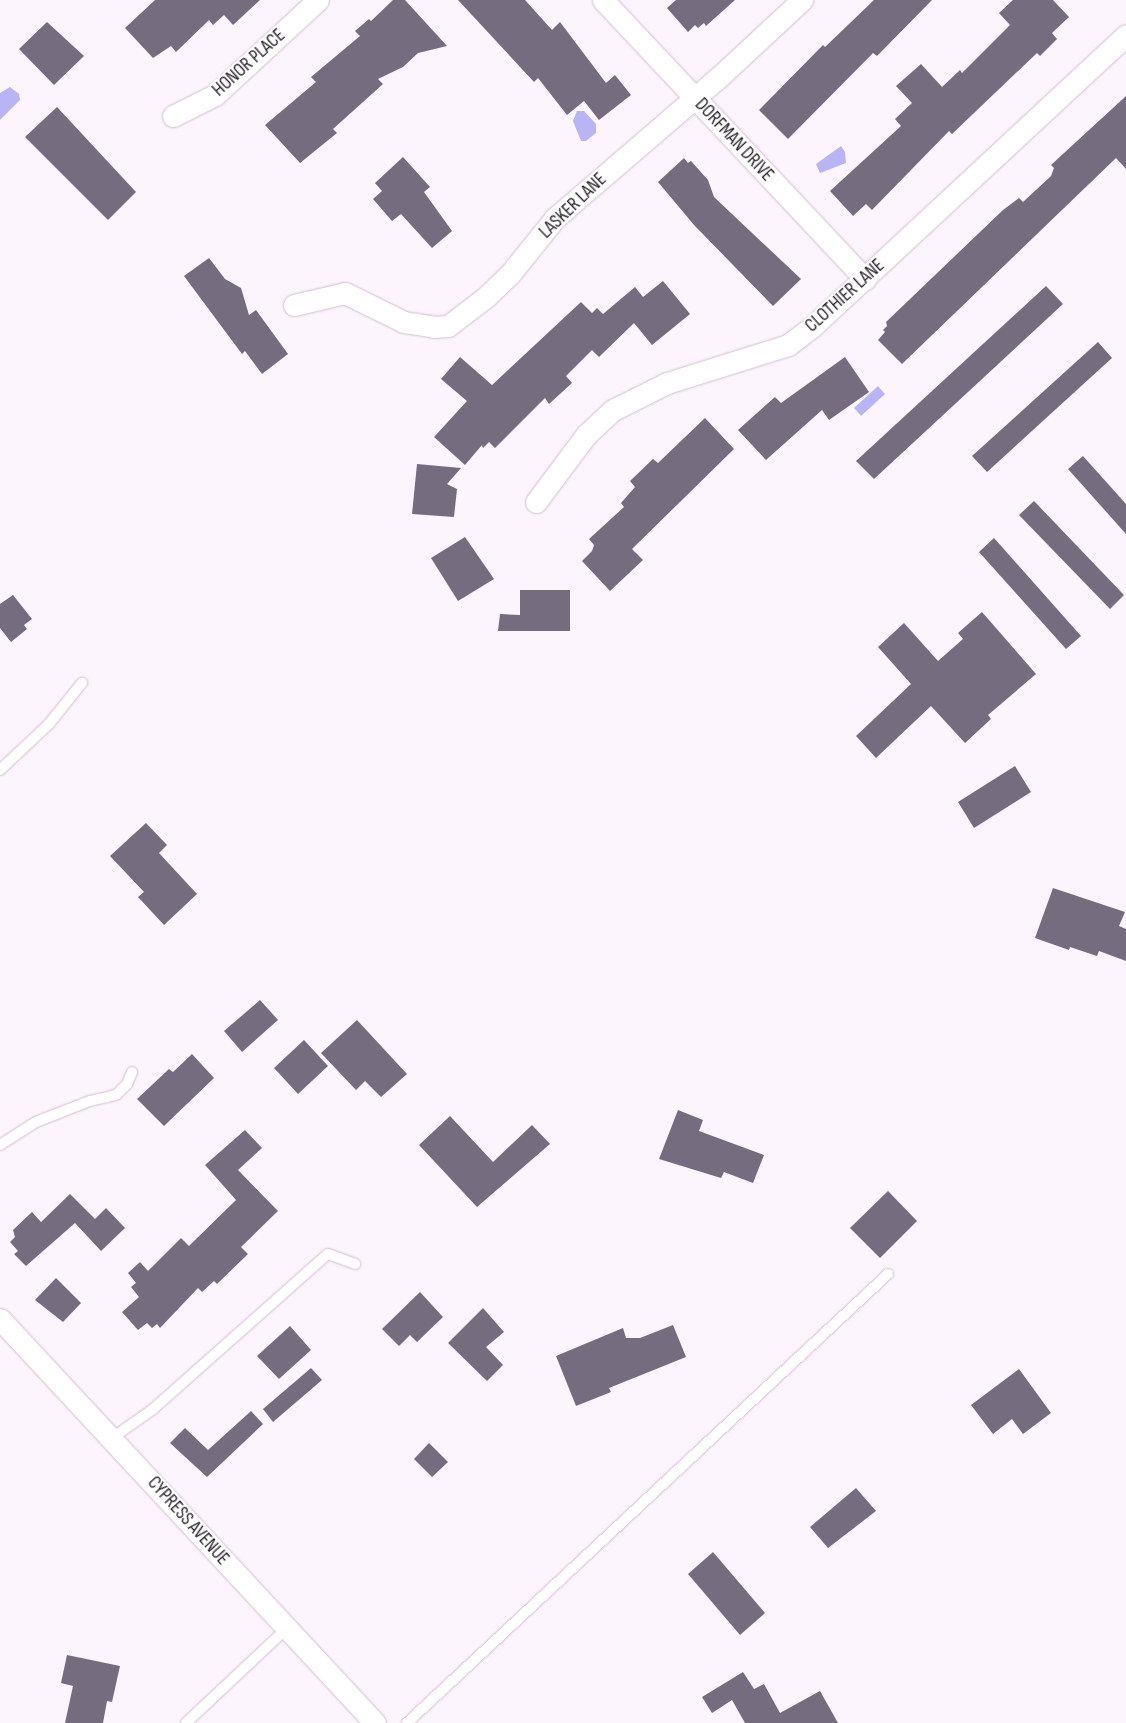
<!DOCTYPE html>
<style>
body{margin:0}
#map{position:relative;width:1126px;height:1723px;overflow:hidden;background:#fdf5fd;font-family:"Sofia Sans Condensed",sans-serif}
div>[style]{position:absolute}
.water>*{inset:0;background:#b8b4f5}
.building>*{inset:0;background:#756c7f}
.roads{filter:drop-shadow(0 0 1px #d1bfd1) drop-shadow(0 0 1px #d1bfd1)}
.lane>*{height:10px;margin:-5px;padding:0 5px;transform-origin:5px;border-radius:5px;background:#fff}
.street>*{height:21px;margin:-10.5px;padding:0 10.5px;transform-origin:10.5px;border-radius:10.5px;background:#fff}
span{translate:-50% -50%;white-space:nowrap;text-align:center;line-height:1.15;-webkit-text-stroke:4.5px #fff;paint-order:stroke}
.street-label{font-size:19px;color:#282128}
</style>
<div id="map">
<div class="water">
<i style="clip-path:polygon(10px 87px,19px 94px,20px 100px,0 120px,0 93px)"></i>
<i style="clip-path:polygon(577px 111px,584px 111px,596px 124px,596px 133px,586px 141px,581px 141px,573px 121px)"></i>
<i style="clip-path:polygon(841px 146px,845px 152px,846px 163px,820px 173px,816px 164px)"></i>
<i style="clip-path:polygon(878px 386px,885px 394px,861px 416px,854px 408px)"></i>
</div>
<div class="building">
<i style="clip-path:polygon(155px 0,260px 0,233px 25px,224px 15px,213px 25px,209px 20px,176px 52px,171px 46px,153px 58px,125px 28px)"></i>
<i style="clip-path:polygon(393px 0,405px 0,447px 46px,418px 53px,403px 67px,378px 79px,383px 84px,333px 129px,337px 133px,300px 163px,265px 125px,316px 82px,311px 77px,360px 36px,355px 31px,369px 19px,371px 21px)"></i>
<i style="clip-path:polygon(458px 0,525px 0,552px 30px,560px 22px,606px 83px,615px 75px,631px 95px,599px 120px,584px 101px,567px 115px,538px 78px,534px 82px)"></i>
<i style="clip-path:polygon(676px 0,735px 0,706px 26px,704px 23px,698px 28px,695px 25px,688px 32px,667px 8px)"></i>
<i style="clip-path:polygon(874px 0,932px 0,877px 56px,873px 53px,788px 139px,759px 110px,823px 45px,825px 47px)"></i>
<i style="clip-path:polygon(1013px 0,1053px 0,1069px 17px,1052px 33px,1057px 39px,1040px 56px,1037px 53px,952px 134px,949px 131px,872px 210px,866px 204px,853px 216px,830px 191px,901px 126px,895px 119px,912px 103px,896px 86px,921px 64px,942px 87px,960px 70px,962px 73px,1010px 25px,999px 13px)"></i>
<i style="clip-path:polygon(47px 22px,84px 56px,54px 85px,19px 49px)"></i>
<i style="clip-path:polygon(1126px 96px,1126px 169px,1116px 158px,902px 364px,878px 340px,885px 332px,883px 330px,887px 326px,886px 322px,1003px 210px,1019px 198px,1023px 202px,1051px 176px,1054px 168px,1051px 165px)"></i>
<i style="clip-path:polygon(57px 107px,136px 192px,108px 220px,25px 137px)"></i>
<i style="clip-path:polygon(403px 157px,430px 187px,424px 192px,452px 231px,432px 248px,401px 214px,392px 221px,373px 199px,382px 191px,375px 183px)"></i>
<i style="clip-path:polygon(684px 158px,688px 163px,691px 161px,708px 180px,714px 197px,801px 279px,773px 306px,694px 225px,658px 182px)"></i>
<i style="clip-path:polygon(209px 258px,225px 279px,241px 288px,249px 315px,256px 310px,288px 354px,262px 374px,245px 351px,242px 354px,184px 276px)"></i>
<i style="clip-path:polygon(663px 281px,690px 314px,652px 345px,634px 323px,599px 357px,592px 350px,566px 376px,572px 383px,549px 404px,545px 398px,495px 448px,489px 442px,483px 448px,482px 445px,465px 465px,434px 437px,467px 401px,441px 379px,460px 357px,492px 385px,581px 302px,592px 313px,597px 308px,603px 314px,635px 287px,643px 297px)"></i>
<i style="clip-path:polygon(1046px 286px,1063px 304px,874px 479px,856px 461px)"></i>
<i style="clip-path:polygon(1098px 342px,1112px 358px,987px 472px,972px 456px)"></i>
<i style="clip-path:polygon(845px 357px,869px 392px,829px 420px,822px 410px,766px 460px,738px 430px,775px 397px,781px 403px)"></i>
<i style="clip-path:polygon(705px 418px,734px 449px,632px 549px,643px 560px,610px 591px,582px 561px,592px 551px,594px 545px,589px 539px,624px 507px,621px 503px,635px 487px,630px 481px,653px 459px,658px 463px)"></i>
<i style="clip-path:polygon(1083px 456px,1126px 504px,1126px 534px,1068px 469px)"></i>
<i style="clip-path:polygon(417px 464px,461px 468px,447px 484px,457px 489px,454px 517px,412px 514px)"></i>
<i style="clip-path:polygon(1034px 501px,1124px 595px,1110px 609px,1019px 515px)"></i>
<i style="clip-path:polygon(465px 537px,494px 579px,458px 601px,431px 558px)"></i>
<i style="clip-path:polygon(994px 538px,1081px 636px,1066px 649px,979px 552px)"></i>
<i style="clip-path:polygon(520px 590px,570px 590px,570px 631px,498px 631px,500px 614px,520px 615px)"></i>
<i style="clip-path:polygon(13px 595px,32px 619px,24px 625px,27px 629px,11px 642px,0 628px,0 604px)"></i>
<i style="clip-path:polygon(982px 612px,1036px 674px,988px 715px,991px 719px,965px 743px,931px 706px,876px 758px,856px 736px,911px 684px,878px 647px,904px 623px,938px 661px,963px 639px,958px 633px)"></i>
<i style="clip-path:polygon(1015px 766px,1031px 792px,974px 828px,958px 802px)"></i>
<i style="clip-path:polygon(146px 823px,167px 845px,159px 853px,197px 894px,164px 925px,138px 897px,144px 892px,110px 856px)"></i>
<i style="clip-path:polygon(1053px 888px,1125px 912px,1119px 926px,1126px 929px,1126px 961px,1099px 951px,1097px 956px,1070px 947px,1069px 950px,1035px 938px)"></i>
<i style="clip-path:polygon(260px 1000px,278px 1020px,242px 1052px,224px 1031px)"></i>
<i style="clip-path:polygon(357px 1020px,407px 1074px,381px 1097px,365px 1081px,356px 1090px,321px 1053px)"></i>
<i style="clip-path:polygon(304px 1040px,328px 1066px,298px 1094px,274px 1068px)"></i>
<i style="clip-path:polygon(192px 1054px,214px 1078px,164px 1126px,137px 1099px,169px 1069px,173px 1072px)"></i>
<i style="clip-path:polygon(678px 1110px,703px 1120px,699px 1131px,764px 1155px,753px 1183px,724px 1172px,721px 1178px,659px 1159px)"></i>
<i style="clip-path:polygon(450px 1116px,493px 1162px,532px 1125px,550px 1144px,477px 1207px,419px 1145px)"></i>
<i style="clip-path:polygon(245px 1130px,262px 1148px,238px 1170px,278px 1211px,241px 1247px,248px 1254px,217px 1284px,214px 1281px,202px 1292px,198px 1288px,160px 1328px,157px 1324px,152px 1328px,147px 1323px,138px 1330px,122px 1312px,139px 1297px,131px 1287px,136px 1283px,128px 1273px,140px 1262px,148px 1271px,181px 1238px,189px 1246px,236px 1200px,205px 1165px)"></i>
<i style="clip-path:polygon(888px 1191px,917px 1221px,880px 1258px,850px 1228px)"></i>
<i style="clip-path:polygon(70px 1194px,95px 1219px,106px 1208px,125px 1228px,101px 1251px,75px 1223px,26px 1266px,14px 1254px,18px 1251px,10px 1242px,15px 1237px,13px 1230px,32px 1212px,41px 1222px)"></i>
<i style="clip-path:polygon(56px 1278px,81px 1303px,63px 1322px,35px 1300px)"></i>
<i style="clip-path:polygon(420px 1292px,443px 1317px,417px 1342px,410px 1335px,399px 1346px,382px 1329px)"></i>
<i style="clip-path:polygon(483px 1308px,504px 1332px,486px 1347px,503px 1365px,487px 1381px,448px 1343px)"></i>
<i style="clip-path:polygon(673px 1325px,686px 1357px,609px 1388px,611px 1392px,576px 1406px,556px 1356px,623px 1328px,626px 1338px,640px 1338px)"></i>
<i style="clip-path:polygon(290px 1326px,311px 1350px,279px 1379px,257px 1356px)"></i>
<i style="clip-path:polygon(311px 1368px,322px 1380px,273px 1422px,263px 1409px)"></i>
<i style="clip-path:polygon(1019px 1369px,1051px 1413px,1023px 1434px,1012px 1419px,993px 1434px,971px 1405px)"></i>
<i style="clip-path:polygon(251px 1411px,263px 1424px,207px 1477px,170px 1443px,185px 1428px,208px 1450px)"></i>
<i style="clip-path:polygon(429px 1443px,448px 1462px,432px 1477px,414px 1459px)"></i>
<i style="clip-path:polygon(856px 1488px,876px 1511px,828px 1548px,810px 1527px)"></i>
<i style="clip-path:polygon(713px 1552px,765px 1613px,740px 1635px,688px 1574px)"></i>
<i style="clip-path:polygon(67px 1655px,120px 1666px,112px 1702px,107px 1701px,103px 1723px,65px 1723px,73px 1686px,61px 1683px)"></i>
<i style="clip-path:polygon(743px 1672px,754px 1689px,764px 1684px,780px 1713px,820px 1691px,838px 1723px,745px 1723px,732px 1700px,712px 1713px,702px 1697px)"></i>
</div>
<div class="roads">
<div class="lane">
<i style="left:0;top:770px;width:67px;rotate:-43.2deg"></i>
<i style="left:49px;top:724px;width:53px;rotate:-51.2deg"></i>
<i style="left:0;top:1145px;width:43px;rotate:-32.6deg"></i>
<i style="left:36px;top:1122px;width:58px;rotate:-21.3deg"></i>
<i style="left:90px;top:1101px;width:27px;rotate:-13deg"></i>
<i style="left:116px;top:1095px;width:16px;rotate:-45deg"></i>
<i style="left:127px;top:1084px;width:13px;rotate:-67deg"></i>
<i style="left:112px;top:1438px;width:49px;rotate:-35deg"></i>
<i style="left:152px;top:1410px;width:235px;rotate:-41.6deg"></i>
<i style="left:328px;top:1254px;width:29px;rotate:20deg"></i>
<i style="left:186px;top:1723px;width:137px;rotate:-43.2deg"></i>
<i style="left:407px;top:1723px;width:658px;rotate:-43.03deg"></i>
</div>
<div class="street">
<i style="left:603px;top:0;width:383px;rotate:46.8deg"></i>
<i style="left:173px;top:116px;width:47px;rotate:-26.6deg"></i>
<i style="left:215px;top:95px;width:140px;rotate:-42.7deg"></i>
<i style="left:294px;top:305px;width:52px;rotate:-13.2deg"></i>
<i style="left:345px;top:293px;width:66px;rotate:26.2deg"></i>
<i style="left:404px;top:322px;width:30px;rotate:9deg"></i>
<i style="left:434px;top:327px;width:14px;rotate:-4deg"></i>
<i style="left:448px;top:326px;width:48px;rotate:-37.3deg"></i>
<i style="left:486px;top:297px;width:33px;rotate:-44deg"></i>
<i style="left:510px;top:274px;width:72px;rotate:-51.2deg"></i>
<i style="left:555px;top:218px;width:215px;rotate:-40.7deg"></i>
<i style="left:718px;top:78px;width:115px;rotate:-42.9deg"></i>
<i style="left:536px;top:502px;width:84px;rotate:-53.3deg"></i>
<i style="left:586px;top:435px;width:37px;rotate:-43deg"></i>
<i style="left:613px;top:410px;width:60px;rotate:-26.6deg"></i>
<i style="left:667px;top:383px;width:127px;rotate:-17.4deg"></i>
<i style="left:788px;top:345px;width:31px;rotate:-37deg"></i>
<i style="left:813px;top:326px;width:427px;rotate:-42.9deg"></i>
<i style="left:0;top:1319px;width:551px;rotate:47.13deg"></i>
</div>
</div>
<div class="street-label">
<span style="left:249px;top:63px;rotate:-42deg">HONOR PLACE</span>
<span style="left:734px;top:140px;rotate:47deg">DORFMAN DRIVE</span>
<span style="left:573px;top:206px;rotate:-44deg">LASKER LANE</span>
<span style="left:845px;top:296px;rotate:-42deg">CLOTHIER LANE</span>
<span style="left:188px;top:1521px;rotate:48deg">CYPRESS AVENUE</span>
</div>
</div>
